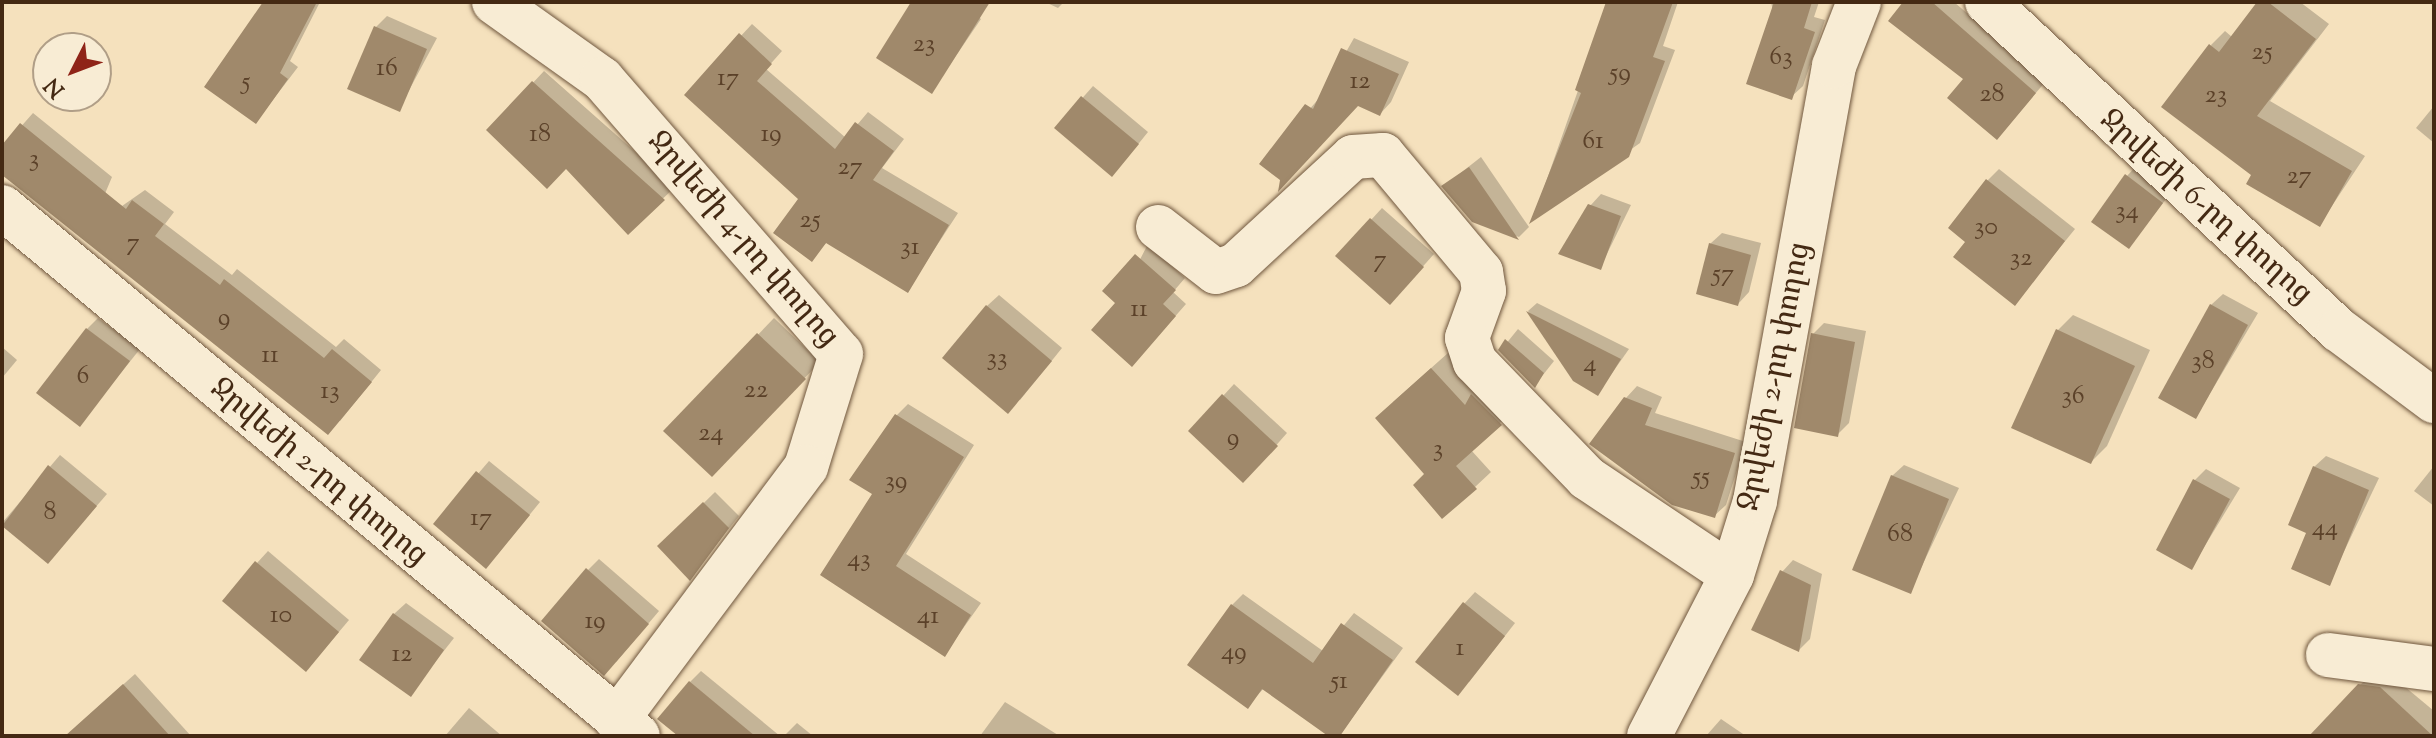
<!DOCTYPE html>
<meta charset="utf-8">
<style>
body{margin:0}
#map{position:relative;width:2436px;height:738px;overflow:hidden;background:#f5e1bd;font-family:"Sorts Mill Goudy","Noto Serif Armenian",serif}
div>[style]{position:absolute}
.shadow>*{inset:0;background:#0003}
.building>*{inset:0;background:#a0896b}
.roads{filter:drop-shadow(0 0 2px #70573e) drop-shadow(0 0 2px #70573e)}
.minor>*{height:44px;margin:-22px;padding:0 22px;transform-origin:22px;border-radius:22px;background:#f8ecd4}
span{translate:-50% -50%;white-space:nowrap;text-align:center;line-height:1.15;-webkit-text-stroke:7px #f8ecd4;paint-order:stroke}
.number-label{font-size:26px;color:#5b4129}
.number-label span{-webkit-text-stroke-width:0}
.street-label{font-size:30px;color:#442913}
.frame{position:absolute;inset:0;border:4px solid #442913;pointer-events:none}
.north{position:absolute;left:32px;top:32px;width:80px;height:80px;box-sizing:border-box;background:#f8ecd4;border:2px solid #b09e87;border-radius:50%;rotate:228deg;font-size:22px;font-weight:700;line-height:32px;text-align:center;color:#442913}
.north::after{content:'';display:block;margin:auto;width:28px;height:36px;background:#8f2418;clip-path:polygon(50% 0,100% 100%,50% 72%,0 100%)}
</style>
<div id="map">
<div class="shadow">
<i style="clip-path:polygon(267px 2px,320px 2px,290px 61px,298px 67px,256px 122px)"></i>
<i style="clip-path:polygon(914px 2px,954px 2px,981px 19px,932px 91px)"></i>
<i style="clip-path:polygon(1045px 2px,1064px 2px,1058px 8px)"></i>
<i style="clip-path:polygon(1609px 2px,1678px 2px,1663px 46px,1675px 50px,1640px 143px,1533px 219px)"></i>
<i style="clip-path:polygon(1771px 2px,1819px 2px,1814px 17px,1825px 20px,1803px 86px,1791px 97px)"></i>
<i style="clip-path:polygon(1906px 2px,1954px 2px,2046px 81px,2008px 126px)"></i>
<i style="clip-path:polygon(2259px 2px,2300px 2px,2329px 24px,2270px 101px,2365px 156px,2320px 224px,2253px 174px,2211px 45px,2225px 31px,2232px 37px)"></i>
<i style="clip-path:polygon(387px 16px,437px 38px,399px 109px,376px 27px)"></i>
<i style="clip-path:polygon(752px 24px,782px 51px,766px 69px,846px 138px,868px 112px,904px 139px,882px 168px,958px 213px,908px 290px,828px 241px,811px 259px,801px 199px,686px 95px)"></i>
<i style="clip-path:polygon(1354px 38px,1409px 62px,1391px 102px,1380px 114px,1358px 104px,1283px 180px,1262px 164px,1321px 96px)"></i>
<i style="clip-path:polygon(544px 71px,675px 187px,628px 232px,566px 167px,489px 130px)"></i>
<i style="clip-path:polygon(1093px 86px,1148px 132px,1123px 163px,1056px 128px)"></i>
<i style="clip-path:polygon(2434px 106px,2434px 143px,2416px 128px)"></i>
<i style="clip-path:polygon(33px 113px,112px 177px,104px 196px,122px 206px,145px 190px,174px 212px,165px 224px,232px 275px,237px 269px,336px 347px,344px 339px,381px 370px,340px 421px,2px 172px,2px 148px)"></i>
<i style="clip-path:polygon(1481px 157px,1529px 227px,1519px 237px,1473px 221px,1444px 186px)"></i>
<i style="clip-path:polygon(2138px 164px,2173px 190px,2129px 247px,2127px 176px)"></i>
<i style="clip-path:polygon(1999px 169px,2075px 229px,2015px 303px,1968px 242px,1987px 181px)"></i>
<i style="clip-path:polygon(1601px 194px,1631px 205px,1600px 268px,1590px 206px)"></i>
<i style="clip-path:polygon(1382px 208px,1434px 254px,1401px 291px,1338px 256px)"></i>
<i style="clip-path:polygon(1722px 233px,1761px 243px,1749px 292px,1738px 304px,1710px 244px)"></i>
<i style="clip-path:polygon(1148px 244px,1185px 278px,1173px 292px,1186px 304px,1143px 353px,1118px 302px)"></i>
<i style="clip-path:polygon(2223px 294px,2258px 313px,2196px 417px,2211px 305px)"></i>
<i style="clip-path:polygon(999px 295px,1062px 348px,1020px 400px,987px 306px)"></i>
<i style="clip-path:polygon(1537px 303px,1629px 349px,1598px 393px,1575px 379px,1528px 311px)"></i>
<i style="clip-path:polygon(2073px 315px,2150px 350px,2107px 446px,2091px 462px,2058px 330px)"></i>
<i style="clip-path:polygon(98px 318px,140px 349px,80px 424px,87px 329px)"></i>
<i style="clip-path:polygon(774px 318px,820px 362px,712px 474px,666px 431px)"></i>
<i style="clip-path:polygon(1824px 323px,1866px 331px,1849px 423px,1837px 435px,1813px 334px)"></i>
<i style="clip-path:polygon(1518px 329px,1554px 361px,1535px 385px,1501px 350px)"></i>
<i style="clip-path:polygon(2px 347px,17px 360px,2px 378px)"></i>
<i style="clip-path:polygon(1448px 353px,1480px 389px,1516px 408px,1471px 450px,1491px 472px,1475px 487px,1427px 474px,1393px 402px)"></i>
<i style="clip-path:polygon(1234px 384px,1287px 433px,1255px 469px,1223px 396px)"></i>
<i style="clip-path:polygon(1637px 386px,1662px 397px,1655px 413px,1746px 442px,1726px 505px,1714px 516px,1673px 503px,1626px 398px)"></i>
<i style="clip-path:polygon(908px 404px,974px 445px,906px 554px,981px 603px,945px 654px,823px 575px,874px 494px,897px 415px)"></i>
<i style="clip-path:polygon(60px 455px,107px 494px,48px 562px,2px 523px)"></i>
<i style="clip-path:polygon(2326px 456px,2379px 478px,2329px 583px,2309px 532px,2314px 467px)"></i>
<i style="clip-path:polygon(489px 461px,540px 502px,497px 555px,435px 524px)"></i>
<i style="clip-path:polygon(1904px 465px,1959px 488px,1910px 591px,1892px 476px)"></i>
<i style="clip-path:polygon(2434px 466px,2434px 506px,2414px 491px)"></i>
<i style="clip-path:polygon(2206px 469px,2240px 488px,2192px 567px,2195px 480px)"></i>
<i style="clip-path:polygon(715px 492px,739px 516px,690px 578px,660px 546px)"></i>
<i style="clip-path:polygon(268px 551px,349px 620px,317px 658px,257px 563px)"></i>
<i style="clip-path:polygon(599px 559px,659px 611px,616px 662px,588px 570px)"></i>
<i style="clip-path:polygon(1793px 560px,1822px 574px,1810px 639px,1799px 650px,1782px 572px)"></i>
<i style="clip-path:polygon(1475px 592px,1515px 623px,1469px 682px,1464px 604px)"></i>
<i style="clip-path:polygon(1243px 594px,1323px 651px,1354px 613px,1403px 648px,1339px 736px,1264px 688px,1248px 706px,1232px 605px)"></i>
<i style="clip-path:polygon(406px 603px,454px 638px,410px 694px,394px 614px)"></i>
<i style="clip-path:polygon(701px 671px,780px 736px,681px 736px,690px 682px)"></i>
<i style="clip-path:polygon(135px 674px,191px 736px,67px 736px,70px 732px)"></i>
<i style="clip-path:polygon(2371px 674px,2392px 676px,2434px 711px,2434px 736px,2339px 736px,2324px 723px)"></i>
<i style="clip-path:polygon(1005px 702px,1058px 735px,1058px 736px,980px 736px)"></i>
<i style="clip-path:polygon(469px 708px,502px 736px,445px 736px)"></i>
<i style="clip-path:polygon(1721px 719px,1746px 736px,1706px 736px)"></i>
<i style="clip-path:polygon(797px 723px,813px 736px,784px 736px)"></i>
</div>
<div class="building">
<i style="clip-path:polygon(263px 2px,317px 2px,280px 73px,288px 79px,256px 124px,204px 87px)"></i>
<i style="clip-path:polygon(911px 2px,990px 2px,932px 94px,876px 58px)"></i>
<i style="clip-path:polygon(1606px 2px,1673px 2px,1653px 57px,1665px 61px,1629px 157px,1529px 224px,1581px 93px,1575px 90px)"></i>
<i style="clip-path:polygon(1774px 2px,1812px 2px,1804px 28px,1815px 32px,1792px 100px,1746px 84px)"></i>
<i style="clip-path:polygon(1903px 2px,1932px 2px,2036px 93px,1997px 140px,1947px 98px,1963px 79px,1888px 21px)"></i>
<i style="clip-path:polygon(2257px 2px,2268px 2px,2316px 39px,2257px 116px,2352px 171px,2320px 227px,2246px 184px,2251px 175px,2161px 107px,2209px 44px,2219px 52px)"></i>
<i style="clip-path:polygon(374px 26px,427px 49px,400px 112px,347px 89px)"></i>
<i style="clip-path:polygon(739px 33px,772px 64px,757px 81px,835px 149px,855px 122px,894px 151px,873px 180px,949px 225px,908px 293px,826px 243px,812px 262px,773px 233px,798px 199px,684px 95px)"></i>
<i style="clip-path:polygon(1341px 48px,1399px 74px,1380px 116px,1358px 106px,1278px 192px,1280px 180px,1259px 164px,1305px 104px,1313px 109px)"></i>
<i style="clip-path:polygon(532px 81px,665px 200px,628px 235px,566px 169px,547px 189px,486px 130px)"></i>
<i style="clip-path:polygon(1081px 96px,1139px 144px,1112px 177px,1054px 128px)"></i>
<i style="clip-path:polygon(20px 123px,126px 209px,132px 200px,164px 224px,155px 236px,220px 285px,224px 279px,324px 358px,332px 349px,372px 382px,328px 435px,2px 175px,2px 145px)"></i>
<i style="clip-path:polygon(1469px 167px,1519px 240px,1472px 222px,1441px 186px)"></i>
<i style="clip-path:polygon(2125px 174px,2163px 203px,2129px 249px,2091px 222px)"></i>
<i style="clip-path:polygon(1986px 179px,2065px 241px,2015px 306px,1953px 257px,1965px 242px,1948px 228px)"></i>
<i style="clip-path:polygon(1588px 204px,1621px 216px,1601px 270px,1558px 254px)"></i>
<i style="clip-path:polygon(1370px 218px,1424px 267px,1390px 305px,1335px 256px)"></i>
<i style="clip-path:polygon(1709px 243px,1751px 255px,1738px 306px,1696px 294px)"></i>
<i style="clip-path:polygon(1135px 254px,1176px 290px,1163px 304px,1176px 316px,1132px 367px,1091px 330px,1115px 303px,1102px 291px)"></i>
<i style="clip-path:polygon(2210px 304px,2248px 325px,2196px 419px,2158px 398px)"></i>
<i style="clip-path:polygon(986px 305px,1052px 361px,1008px 414px,942px 358px)"></i>
<i style="clip-path:polygon(1526px 311px,1621px 359px,1598px 396px,1573px 381px)"></i>
<i style="clip-path:polygon(86px 328px,130px 361px,80px 427px,36px 393px)"></i>
<i style="clip-path:polygon(2056px 329px,2135px 366px,2091px 464px,2011px 428px)"></i>
<i style="clip-path:polygon(757px 333px,806px 379px,712px 477px,663px 431px)"></i>
<i style="clip-path:polygon(1811px 333px,1855px 342px,1838px 437px,1794px 428px)"></i>
<i style="clip-path:polygon(1505px 339px,1544px 373px,1535px 388px,1498px 350px)"></i>
<i style="clip-path:polygon(1431px 368px,1465px 405px,1471px 394px,1502px 425px,1456px 466px,1477px 489px,1442px 519px,1413px 485px,1424px 474px,1375px 418px)"></i>
<i style="clip-path:polygon(1222px 394px,1278px 446px,1243px 483px,1188px 431px)"></i>
<i style="clip-path:polygon(1624px 397px,1652px 408px,1645px 425px,1735px 453px,1715px 518px,1672px 505px,1589px 444px)"></i>
<i style="clip-path:polygon(895px 414px,964px 457px,896px 566px,971px 615px,945px 657px,820px 575px,872px 494px,849px 480px)"></i>
<i style="clip-path:polygon(48px 465px,97px 506px,48px 564px,2px 526px)"></i>
<i style="clip-path:polygon(2313px 466px,2369px 490px,2330px 586px,2291px 569px,2306px 533px,2288px 525px)"></i>
<i style="clip-path:polygon(476px 471px,530px 515px,486px 569px,433px 524px)"></i>
<i style="clip-path:polygon(1891px 475px,1949px 499px,1911px 594px,1852px 570px)"></i>
<i style="clip-path:polygon(2193px 479px,2230px 499px,2192px 570px,2156px 550px)"></i>
<i style="clip-path:polygon(703px 502px,729px 528px,690px 581px,657px 546px)"></i>
<i style="clip-path:polygon(255px 561px,339px 632px,306px 672px,222px 601px)"></i>
<i style="clip-path:polygon(586px 568px,649px 624px,604px 676px,541px 621px)"></i>
<i style="clip-path:polygon(1780px 570px,1811px 585px,1799px 652px,1751px 630px)"></i>
<i style="clip-path:polygon(1463px 602px,1505px 636px,1458px 696px,1415px 662px)"></i>
<i style="clip-path:polygon(1231px 604px,1313px 663px,1341px 623px,1393px 660px,1340px 736px,1328px 736px,1262px 689px,1248px 709px,1187px 665px)"></i>
<i style="clip-path:polygon(393px 613px,444px 650px,411px 697px,359px 660px)"></i>
<i style="clip-path:polygon(689px 681px,755px 736px,678px 736px,657px 719px)"></i>
<i style="clip-path:polygon(123px 684px,170px 736px,65px 736px)"></i>
<i style="clip-path:polygon(2358px 684px,2380px 687px,2433px 736px,2309px 736px)"></i>
</div>
<div class="roads">
<div class="minor">
<i style="left:494px;top:2px;width:133px;rotate:35.5deg"></i>
<i style="left:602px;top:79px;width:364px;rotate:49deg"></i>
<i style="left:841px;top:354px;width:118px;rotate:107.2deg"></i>
<i style="left:806px;top:467px;width:316px;rotate:126.8deg"></i>
<i style="left:1987px;top:2px;width:481px;rotate:43deg"></i>
<i style="left:2339px;top:330px;width:119px;rotate:36.8deg"></i>
<i style="left:2px;top:207px;width:827px;rotate:39.75deg"></i>
<i style="left:1158px;top:227px;width:73px;rotate:37.8deg"></i>
<i style="left:1216px;top:272px;width:21px;rotate:-19deg"></i>
<i style="left:1236px;top:265px;width:159px;rotate:-42.7deg"></i>
<i style="left:1353px;top:157px;width:30px;rotate:-4deg"></i>
<i style="left:1383px;top:155px;width:153px;rotate:50.1deg"></i>
<i style="left:1481px;top:272px;width:19px;rotate:81deg"></i>
<i style="left:1484px;top:291px;width:50px;rotate:109.9deg"></i>
<i style="left:1467px;top:338px;width:25px;rotate:72deg"></i>
<i style="left:1475px;top:362px;width:161px;rotate:46deg"></i>
<i style="left:1587px;top:478px;width:174px;rotate:33.8deg"></i>
<i style="left:2328px;top:655px;width:107px;rotate:7.5deg"></i>
<i style="left:1649px;top:736px;width:181px;rotate:-62.7deg"></i>
<i style="left:1732px;top:575px;width:77px;rotate:-72.7deg"></i>
<i style="left:1755px;top:501px;width:442px;rotate:-79.7deg"></i>
<i style="left:1834px;top:66px;width:69px;rotate:-68.7deg"></i>
</div>
</div>
<div class="number-label">
<span style="left:924px;top:45px">23</span>
<span style="left:2262px;top:53px">25</span>
<span style="left:1781px;top:58px">63</span>
<span style="left:387px;top:69px">16</span>
<span style="left:1620px;top:74px">59</span>
<span style="left:728px;top:79px">17</span>
<span style="left:1360px;top:82px">12</span>
<span style="left:246px;top:83px">5</span>
<span style="left:1992px;top:95px">28</span>
<span style="left:2216px;top:96px">23</span>
<span style="left:540px;top:135px">18</span>
<span style="left:771px;top:135px">19</span>
<span style="left:1593px;top:142px">61</span>
<span style="left:34px;top:160px">3</span>
<span style="left:850px;top:168px">27</span>
<span style="left:2299px;top:177px">27</span>
<span style="left:2127px;top:212px">34</span>
<span style="left:810px;top:221px">25</span>
<span style="left:1986px;top:228px">30</span>
<span style="left:133px;top:244px">7</span>
<span style="left:910px;top:248px">31</span>
<span style="left:2021px;top:259px">32</span>
<span style="left:1380px;top:261px">7</span>
<span style="left:1723px;top:275px">57</span>
<span style="left:1139px;top:310px">11</span>
<span style="left:224px;top:319px">9</span>
<span style="left:270px;top:356px">11</span>
<span style="left:997px;top:359px">33</span>
<span style="left:2203px;top:362px">38</span>
<span style="left:1590px;top:365px">4</span>
<span style="left:83px;top:377px">6</span>
<span style="left:756px;top:391px">22</span>
<span style="left:330px;top:392px">13</span>
<span style="left:2073px;top:397px">36</span>
<span style="left:711px;top:434px">24</span>
<span style="left:1233px;top:439px">9</span>
<span style="left:1438px;top:450px">3</span>
<span style="left:1701px;top:478px">55</span>
<span style="left:896px;top:482px">39</span>
<span style="left:50px;top:513px">8</span>
<span style="left:481px;top:519px">17</span>
<span style="left:2325px;top:529px">44</span>
<span style="left:1900px;top:535px">68</span>
<span style="left:859px;top:560px">43</span>
<span style="left:281px;top:616px">10</span>
<span style="left:928px;top:617px">41</span>
<span style="left:595px;top:622px">19</span>
<span style="left:1460px;top:649px">1</span>
<span style="left:1234px;top:653px">49</span>
<span style="left:402px;top:655px">12</span>
<span style="left:1339px;top:682px">51</span>
</div>
<div class="street-label">
<span style="left:2205px;top:208px;rotate:42deg">Ջրվեժի 6-րդ փողոց</span>
<span style="left:742px;top:240px;rotate:49deg">Ջրվեժի 4-րդ փողոց</span>
<span style="left:1776px;top:377px;rotate:-79deg">Ջրվեժի 2-րդ փողոց</span>
<span style="left:318px;top:473px;rotate:40deg">Ջրվեժի 2-րդ փողոց</span>
</div>
<div class="frame"></div>
<div class="north">N</div>
</div>
